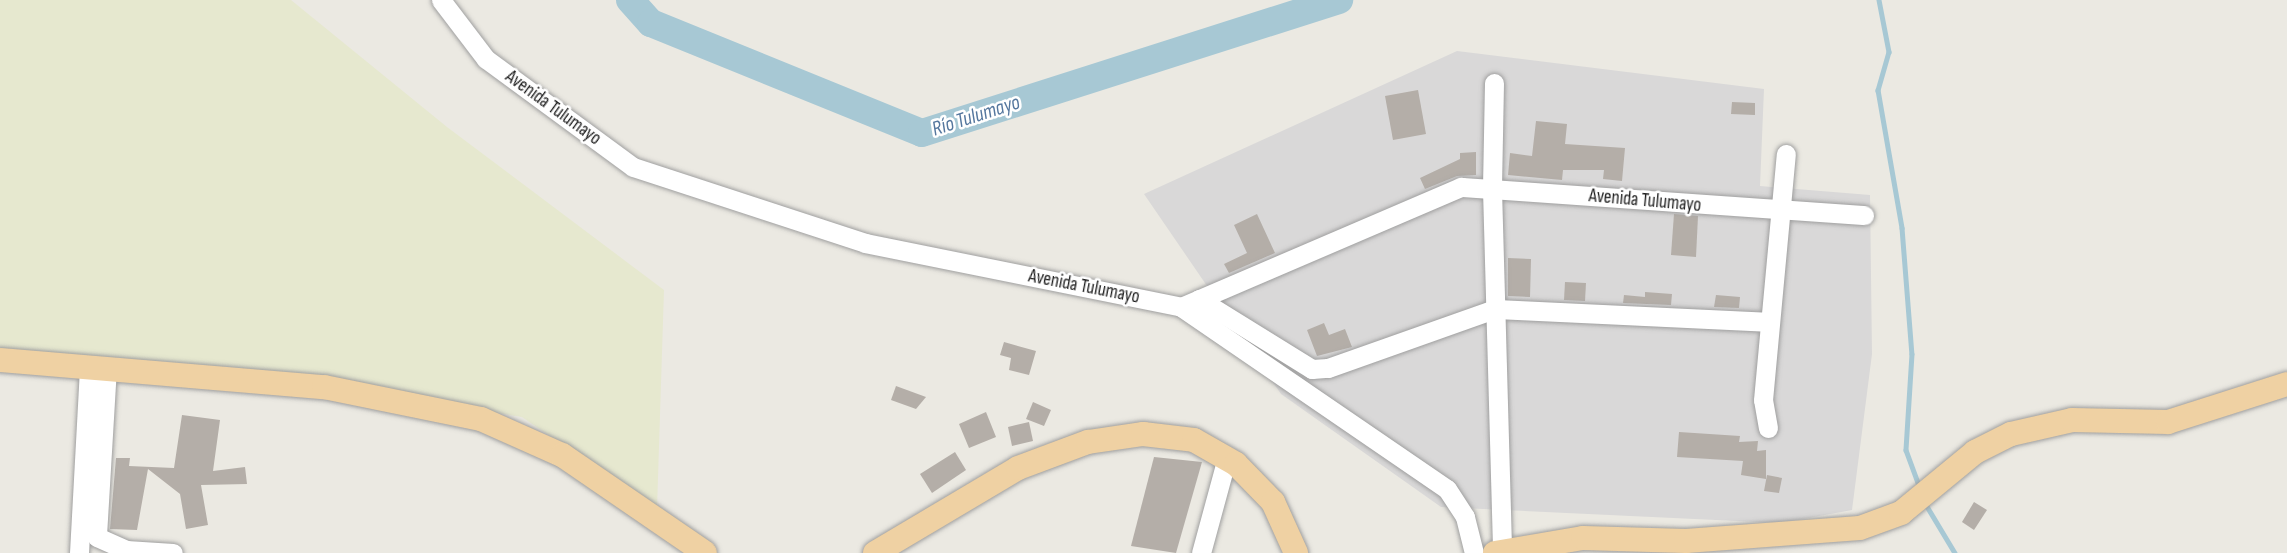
<!DOCTYPE html>
<meta charset="utf-8">
<style>
body{margin:0}
#map{position:relative;width:2287px;height:553px;overflow:hidden;background:#ebe9e2;font-family:"Sofia Sans Condensed",sans-serif}
div>[style]{position:absolute}
.residential>*{inset:0;background:#d9d8d8}
.farmland>*{inset:0;background:#e6e8cf}
.stream>*{height:4.5px;margin:-2.25px;padding:0 2.25px;transform-origin:2.25px;border-radius:2.25px;background:#a7c8d4}
.river>*{height:28px;margin:-14px;padding:0 14px;transform-origin:14px;border-radius:14px;background:#a7c8d4}
.building>*{inset:0;background:#b4aea8}
.roads{filter:drop-shadow(0 0 2px #9f9f9f) drop-shadow(0 0 2px #9f9f9f)}
.minor>*{height:19px;margin:-9.5px;padding:0 9.5px;transform-origin:9.5px;border-radius:9.5px;background:#fff}
.major>*{height:24px;margin:-12px;padding:0 12px;transform-origin:12px;border-radius:12px;background:#efd1a3}
span{translate:-50% -50%;white-space:nowrap;text-align:center;line-height:1.15;-webkit-text-stroke:5px #fff;paint-order:stroke}
.street-label{font-size:19px;color:#1b1b1b}
.water-label{font-size:21px;color:#55779e;font-style:italic}
</style>
<div id="map">
<div class="residential">
<i style="clip-path:polygon(1457px 51px,1764px 89px,1760px 186px,1870px 195px,1872px 354px,1852px 510px,1781px 523px,1441px 507px,1281px 394px,1144px 194px)"></i>
</div>
<div class="farmland">
<i style="clip-path:polygon(0 0,291px 0,447px 127px,664px 290px,657px 509px,522px 417px,180px 363px,0 350px)"></i>
</div>
<div class="stream">
<i style="left:1879px;top:0;width:53px;rotate:79.1deg"></i>
<i style="left:1889px;top:52px;width:40px;rotate:106deg"></i>
<i style="left:1878px;top:90px;width:140px;rotate:80.1deg"></i>
<i style="left:1902px;top:228px;width:126px;rotate:85.5deg"></i>
<i style="left:1912px;top:354px;width:96px;rotate:93.6deg"></i>
<i style="left:1906px;top:450px;width:40px;rotate:69.8deg"></i>
<i style="left:1925px;top:503px;width:58px;rotate:59deg"></i>
</div>
<div class="river">
<i style="left:630px;top:0;width:31px;rotate:48deg"></i>
<i style="left:651px;top:23px;width:292px;rotate:22.1deg"></i>
<i style="left:922px;top:133px;width:438px;rotate:-17.7deg"></i>
</div>
<div class="building">
<i style="clip-path:polygon(1418px 90px,1426px 134px,1393px 140px,1385px 96px)"></i>
<i style="clip-path:polygon(1732px 102px,1755px 103px,1755px 115px,1731px 114px)"></i>
<i style="clip-path:polygon(1536px 121px,1567px 124px,1565px 144px,1625px 148px,1622px 181px,1603px 179px,1604px 170px,1563px 170px,1562px 180px,1508px 175px,1510px 153px,1532px 156px)"></i>
<i style="clip-path:polygon(1476px 152px,1476px 175px,1457px 176px,1425px 189px,1420px 178px,1460px 159px,1460px 153px)"></i>
<i style="clip-path:polygon(1257px 214px,1275px 253px,1229px 273px,1224px 264px,1247px 253px,1234px 225px)"></i>
<i style="clip-path:polygon(1674px 214px,1698px 216px,1696px 257px,1671px 255px)"></i>
<i style="clip-path:polygon(1508px 258px,1531px 259px,1530px 297px,1508px 296px)"></i>
<i style="clip-path:polygon(1565px 282px,1586px 283px,1585px 301px,1564px 300px)"></i>
<i style="clip-path:polygon(1645px 292px,1672px 294px,1671px 305px,1623px 303px,1624px 295px,1645px 297px)"></i>
<i style="clip-path:polygon(1716px 295px,1740px 297px,1739px 308px,1714px 307px)"></i>
<i style="clip-path:polygon(1324px 323px,1329px 335px,1345px 329px,1352px 347px,1317px 356px,1307px 330px)"></i>
<i style="clip-path:polygon(1004px 342px,1036px 351px,1029px 375px,1009px 370px,1011px 358px,1000px 355px)"></i>
<i style="clip-path:polygon(896px 386px,926px 397px,916px 409px,891px 400px)"></i>
<i style="clip-path:polygon(1033px 402px,1051px 410px,1044px 426px,1026px 419px)"></i>
<i style="clip-path:polygon(986px 412px,996px 437px,969px 448px,959px 424px)"></i>
<i style="clip-path:polygon(182px 415px,220px 420px,213px 471px,245px 467px,247px 484px,201px 485px,208px 525px,186px 529px,180px 494px,148px 469px,137px 530px,110px 529px,116px 458px,130px 458px,129px 466px,174px 468px)"></i>
<i style="clip-path:polygon(1029px 422px,1033px 441px,1012px 446px,1008px 427px)"></i>
<i style="clip-path:polygon(1679px 432px,1740px 436px,1739px 442px,1758px 441px,1757px 451px,1766px 450px,1766px 479px,1741px 475px,1743px 461px,1677px 457px)"></i>
<i style="clip-path:polygon(955px 452px,966px 470px,932px 493px,920px 474px)"></i>
<i style="clip-path:polygon(1154px 457px,1202px 462px,1176px 553px,1131px 546px)"></i>
<i style="clip-path:polygon(1767px 475px,1782px 478px,1779px 493px,1764px 491px)"></i>
<i style="clip-path:polygon(1974px 502px,1987px 510px,1974px 530px,1962px 522px)"></i>
</div>
<div class="roads">
<div class="minor">
<i style="left:441px;top:0;width:74px;rotate:52.7deg"></i>
<i style="left:486px;top:59px;width:182px;rotate:36.3deg"></i>
<i style="left:633px;top:167px;width:244px;rotate:18.1deg"></i>
<i style="left:865px;top:243px;width:322px;rotate:11.4deg"></i>
<i style="left:1181px;top:307px;width:305px;rotate:-23.2deg"></i>
<i style="left:1461px;top:187px;width:404px;rotate:4deg"></i>
<i style="left:1494px;top:83px;width:106px;rotate:91.1deg"></i>
<i style="left:1492px;top:189px;width:363px;rotate:88.4deg"></i>
<i style="left:1199px;top:299px;width:133px;rotate:31.8deg"></i>
<i style="left:1312px;top:369px;width:16px;rotate:-4deg"></i>
<i style="left:1328px;top:368px;width:177px;rotate:-19.5deg"></i>
<i style="left:1495px;top:309px;width:273px;rotate:2.7deg"></i>
<i style="left:1181px;top:307px;width:322px;rotate:34.4deg"></i>
<i style="left:1447px;top:489px;width:33px;rotate:57deg"></i>
<i style="left:1465px;top:517px;width:37px;rotate:76deg"></i>
<i style="left:107px;top:367px;width:170px;rotate:93.4deg"></i>
<i style="left:97px;top:537px;width:32px;rotate:24deg"></i>
<i style="left:126px;top:550px;width:47px;rotate:3.7deg"></i>
<i style="left:1768px;top:428px;width:28px;rotate:-100deg"></i>
<i style="left:1763px;top:400px;width:247px;rotate:-84.7deg"></i>
<i style="left:79px;top:553px;width:187px;rotate:-86.9deg"></i>
<i style="left:1201px;top:553px;width:99px;rotate:-74.8deg"></i>
</div>
<div class="major">
<i style="left:0;top:360px;width:325px;rotate:4.8deg"></i>
<i style="left:324px;top:387px;width:160px;rotate:11.5deg"></i>
<i style="left:481px;top:419px;width:89px;rotate:24deg"></i>
<i style="left:562px;top:455px;width:173px;rotate:34.4deg"></i>
<i style="left:875px;top:553px;width:166px;rotate:-30.7deg"></i>
<i style="left:1018px;top:468px;width:75px;rotate:-20.4deg"></i>
<i style="left:1088px;top:442px;width:56px;rotate:-8.3deg"></i>
<i style="left:1143px;top:434px;width:51px;rotate:6.7deg"></i>
<i style="left:1194px;top:440px;width:48px;rotate:29.7deg"></i>
<i style="left:1236px;top:464px;width:53px;rotate:45.8deg"></i>
<i style="left:1273px;top:502px;width:56px;rotate:65.7deg"></i>
<i style="left:1495px;top:553px;width:89px;rotate:-9.7deg"></i>
<i style="left:1583px;top:538px;width:103px;rotate:1.7deg"></i>
<i style="left:1686px;top:541px;width:174px;rotate:-4.3deg"></i>
<i style="left:1860px;top:528px;width:44px;rotate:-20.1deg"></i>
<i style="left:1901px;top:513px;width:96px;rotate:-39.5deg"></i>
<i style="left:1975px;top:452px;width:40px;rotate:-26.6deg"></i>
<i style="left:2011px;top:434px;width:63px;rotate:-12.9deg"></i>
<i style="left:2072px;top:420px;width:96px;rotate:1.2deg"></i>
<i style="left:2168px;top:422px;width:125px;rotate:-17.7deg"></i>
</div>
</div>
<div class="street-label">
<span style="left:553px;top:108px;rotate:36deg">Avenida Tulumayo</span>
<span style="left:1645px;top:201px;rotate:5deg">Avenida Tulumayo</span>
<span style="left:1084px;top:287px;rotate:11deg">Avenida Tulumayo</span>
</div>
<div class="water-label">
<span style="left:976px;top:116px;rotate:-18deg">Río Tulumayo</span>
</div>
</div>
